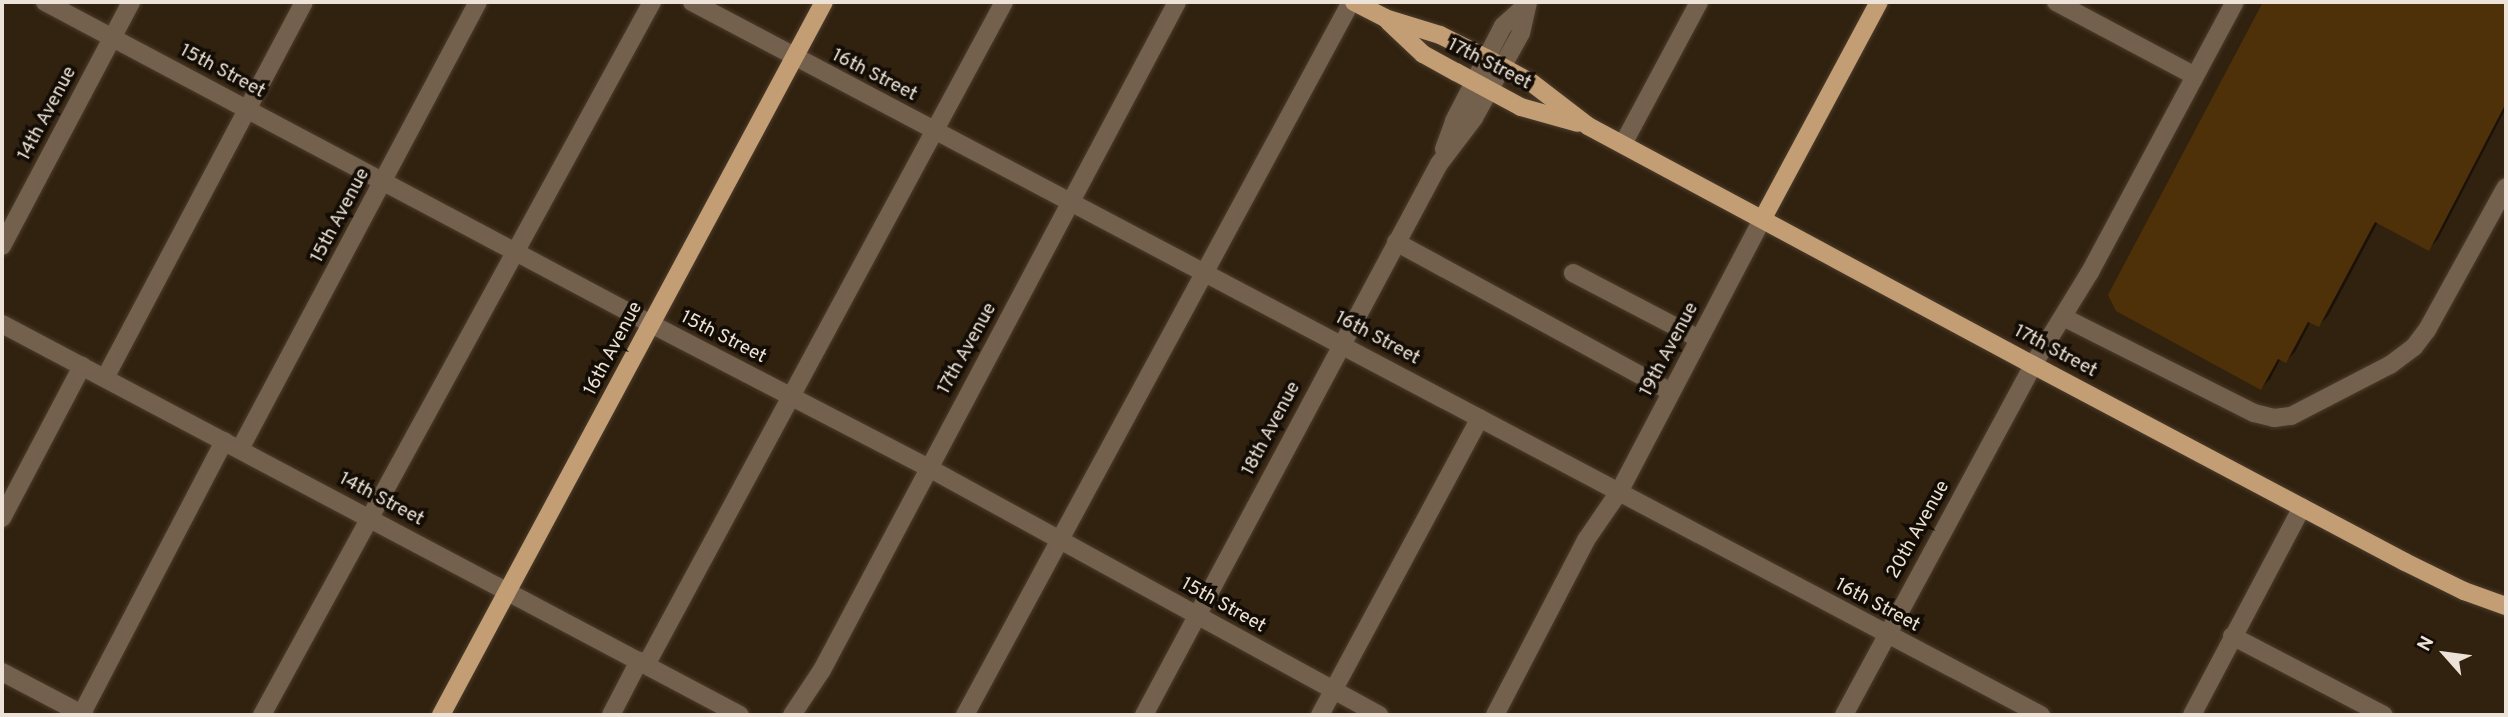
<!DOCTYPE html>
<style>
body{margin:0}
#map{position:relative;width:2508px;height:717px;overflow:hidden;background:#31210f;font-family:Overpass,sans-serif}
div>[style]{position:absolute}
.shadow>*{inset:0;background:#0007}
.building>*{inset:0;background:#4e3108}
.roads{filter:drop-shadow(0 0 2px #4b3c2b) drop-shadow(0 0 2px #4b3c2b)}
.minor>*{height:18px;margin:-9px;padding:0 9px;transform-origin:9px;border-radius:9px;background:#73614e}
.major>*{height:18px;margin:-9px;padding:0 9px;transform-origin:9px;border-radius:9px;background:#c39e74}
span{translate:-50% -50%;white-space:nowrap;text-align:center;line-height:1.15;-webkit-text-stroke:7px #130d06;paint-order:stroke}
.street-label{font-size:19px;color:#ece2d7}
.frame{position:absolute;inset:0;border:4px solid #ece2d7;pointer-events:none}
.north{position:absolute;left:2410px;top:619px;width:70px;height:70px;-webkit-text-stroke:5px #130d06;paint-order:stroke;rotate:298deg;font-size:19px;font-weight:700;line-height:28px;text-align:center;color:#ece2d7}
.north::after{content:'';display:block;margin:auto;width:24px;height:32px;background:#ece2d7;clip-path:polygon(50% 0,100% 100%,50% 72%,0 100%)}
</style>
<div id="map">
<div class="shadow">
<i style="clip-path:polygon(2265px 2px,2506px 2px,2506px 108px,2438px 239px,2428px 249px,2378px 222px,2328px 316px,2319px 325px,2311px 321px,2295px 352px,2286px 361px,2281px 358px,2270px 379px,2261px 388px,2110px 295px)"></i>
</div>
<div class="building">
<i style="clip-path:polygon(2263px 2px,2506px 2px,2506px 103px,2429px 251px,2375px 222px,2319px 327px,2308px 322px,2286px 363px,2278px 359px,2261px 390px,2116px 311px,2108px 295px)"></i>
</div>
<div class="roads">
<div class="minor">
<i style="left:45px;top:2px;width:686px;rotate:27.98deg"></i>
<i style="left:651px;top:324px;width:311px;rotate:27.4deg"></i>
<i style="left:927px;top:467px;width:516px;rotate:28.75deg"></i>
<i style="left:692px;top:2px;width:1526px;rotate:27.86deg"></i>
<i style="left:2056px;top:2px;width:157px;rotate:28deg"></i>
<i style="left:1623px;top:144px;width:161px;rotate:-61.8deg"></i>
<i style="left:1444px;top:149px;width:30px;rotate:-70deg"></i>
<i style="left:1454px;top:121px;width:107px;rotate:-62.7deg"></i>
<i style="left:1503px;top:26px;width:31px;rotate:-42deg"></i>
<i style="left:1396px;top:242px;width:313px;rotate:28.6deg"></i>
<i style="left:2px;top:246px;width:276px;rotate:-62.1deg"></i>
<i style="left:1573px;top:273px;width:142px;rotate:27.6deg"></i>
<i style="left:2063px;top:317px;width:214px;rotate:26.7deg"></i>
<i style="left:2254px;top:413px;width:21px;rotate:14deg"></i>
<i style="left:2274px;top:418px;width:17px;rotate:-7deg"></i>
<i style="left:2291px;top:416px;width:111px;rotate:-27.3deg"></i>
<i style="left:2390px;top:365px;width:30px;rotate:-37deg"></i>
<i style="left:2414px;top:347px;width:21px;rotate:-53deg"></i>
<i style="left:2427px;top:330px;width:163px;rotate:-61.1deg"></i>
<i style="left:2px;top:324px;width:835px;rotate:27.92deg"></i>
<i style="left:105px;top:378px;width:425px;rotate:-62.1deg"></i>
<i style="left:240px;top:449px;width:506px;rotate:-61.97deg"></i>
<i style="left:2px;top:518px;width:172px;rotate:-62.2deg"></i>
<i style="left:2232px;top:636px;width:171px;rotate:27.5deg"></i>
<i style="left:646px;top:665px;width:753px;rotate:-61.63deg"></i>
<i style="left:2px;top:672px;width:93px;rotate:27.7deg"></i>
<i style="left:81px;top:715px;width:309px;rotate:-62.4deg"></i>
<i style="left:262px;top:715px;width:813px;rotate:-61.32deg"></i>
<i style="left:611px;top:715px;width:61px;rotate:-62.6deg"></i>
<i style="left:792px;top:715px;width:54px;rotate:-56.3deg"></i>
<i style="left:822px;top:670px;width:756px;rotate:-62.01deg"></i>
<i style="left:965px;top:715px;width:811px;rotate:-61.57deg"></i>
<i style="left:1144px;top:715px;width:625px;rotate:-61.84deg"></i>
<i style="left:1439px;top:164px;width:58px;rotate:-52.7deg"></i>
<i style="left:1474px;top:118px;width:97px;rotate:-61.1deg"></i>
<i style="left:1521px;top:33px;width:32px;rotate:-77deg"></i>
<i style="left:1320px;top:715px;width:337px;rotate:-61.7deg"></i>
<i style="left:1495px;top:715px;width:197px;rotate:-62.5deg"></i>
<i style="left:1586px;top:540px;width:58px;rotate:-55.5deg"></i>
<i style="left:1619px;top:492px;width:310px;rotate:-62.3deg"></i>
<i style="left:1844px;top:715px;width:398px;rotate:-61.6deg"></i>
<i style="left:2033px;top:365px;width:109px;rotate:-58.5deg"></i>
<i style="left:2090px;top:272px;width:306px;rotate:-61.8deg"></i>
<i style="left:2192px;top:715px;width:235px;rotate:-62.1deg"></i>
</div>
<div class="major">
<i style="left:1354px;top:2px;width:35px;rotate:27deg"></i>
<i style="left:1385px;top:18px;width:58px;rotate:17.2deg"></i>
<i style="left:1440px;top:35px;width:51px;rotate:26.6deg"></i>
<i style="left:1486px;top:58px;width:52px;rotate:28.5deg"></i>
<i style="left:1532px;top:83px;width:71px;rotate:37.5deg"></i>
<i style="left:1588px;top:126px;width:505px;rotate:28.24deg"></i>
<i style="left:2033px;top:365px;width:421px;rotate:27.9deg"></i>
<i style="left:2405px;top:562px;width:66px;rotate:26.2deg"></i>
<i style="left:2464px;top:591px;width:45px;rotate:19.7deg"></i>
<i style="left:1389px;top:22px;width:47px;rotate:43.3deg"></i>
<i style="left:1423px;top:54px;width:38px;rotate:29deg"></i>
<i style="left:1456px;top:72px;width:74px;rotate:28.3deg"></i>
<i style="left:1521px;top:107px;width:59px;rotate:15.7deg"></i>
<i style="left:1763px;top:218px;width:245px;rotate:-61.8deg"></i>
<i style="left:441px;top:715px;width:809px;rotate:-61.76deg"></i>
</div>
</div>
<div class="street-label">
<span style="left:1489px;top:65px;rotate:27deg">17th Street</span>
<span style="left:222px;top:72px;rotate:28deg">15th Street</span>
<span style="left:874px;top:76px;rotate:27deg">16th Street</span>
<span style="left:48px;top:114px;rotate:-62deg">14th Avenue</span>
<span style="left:341px;top:216px;rotate:-62deg">15th Avenue</span>
<span style="left:723px;top:338px;rotate:27deg">15th Street</span>
<span style="left:1377px;top:339px;rotate:28deg">16th Street</span>
<span style="left:614px;top:349px;rotate:-62deg">16th Avenue</span>
<span style="left:968px;top:349px;rotate:-61deg">17th Avenue</span>
<span style="left:1670px;top:350px;rotate:-62deg">19th Avenue</span>
<span style="left:2055px;top:352px;rotate:28deg">17th Street</span>
<span style="left:1272px;top:429px;rotate:-62deg">18th Avenue</span>
<span style="left:381px;top:500px;rotate:28deg">14th Street</span>
<span style="left:1919px;top:530px;rotate:-61deg">20th Avenue</span>
<span style="left:1223px;top:606px;rotate:29deg">15th Street</span>
<span style="left:1877px;top:606px;rotate:28deg">16th Street</span>
</div>
<div class="frame"></div>
<div class="north">N</div>
</div>
